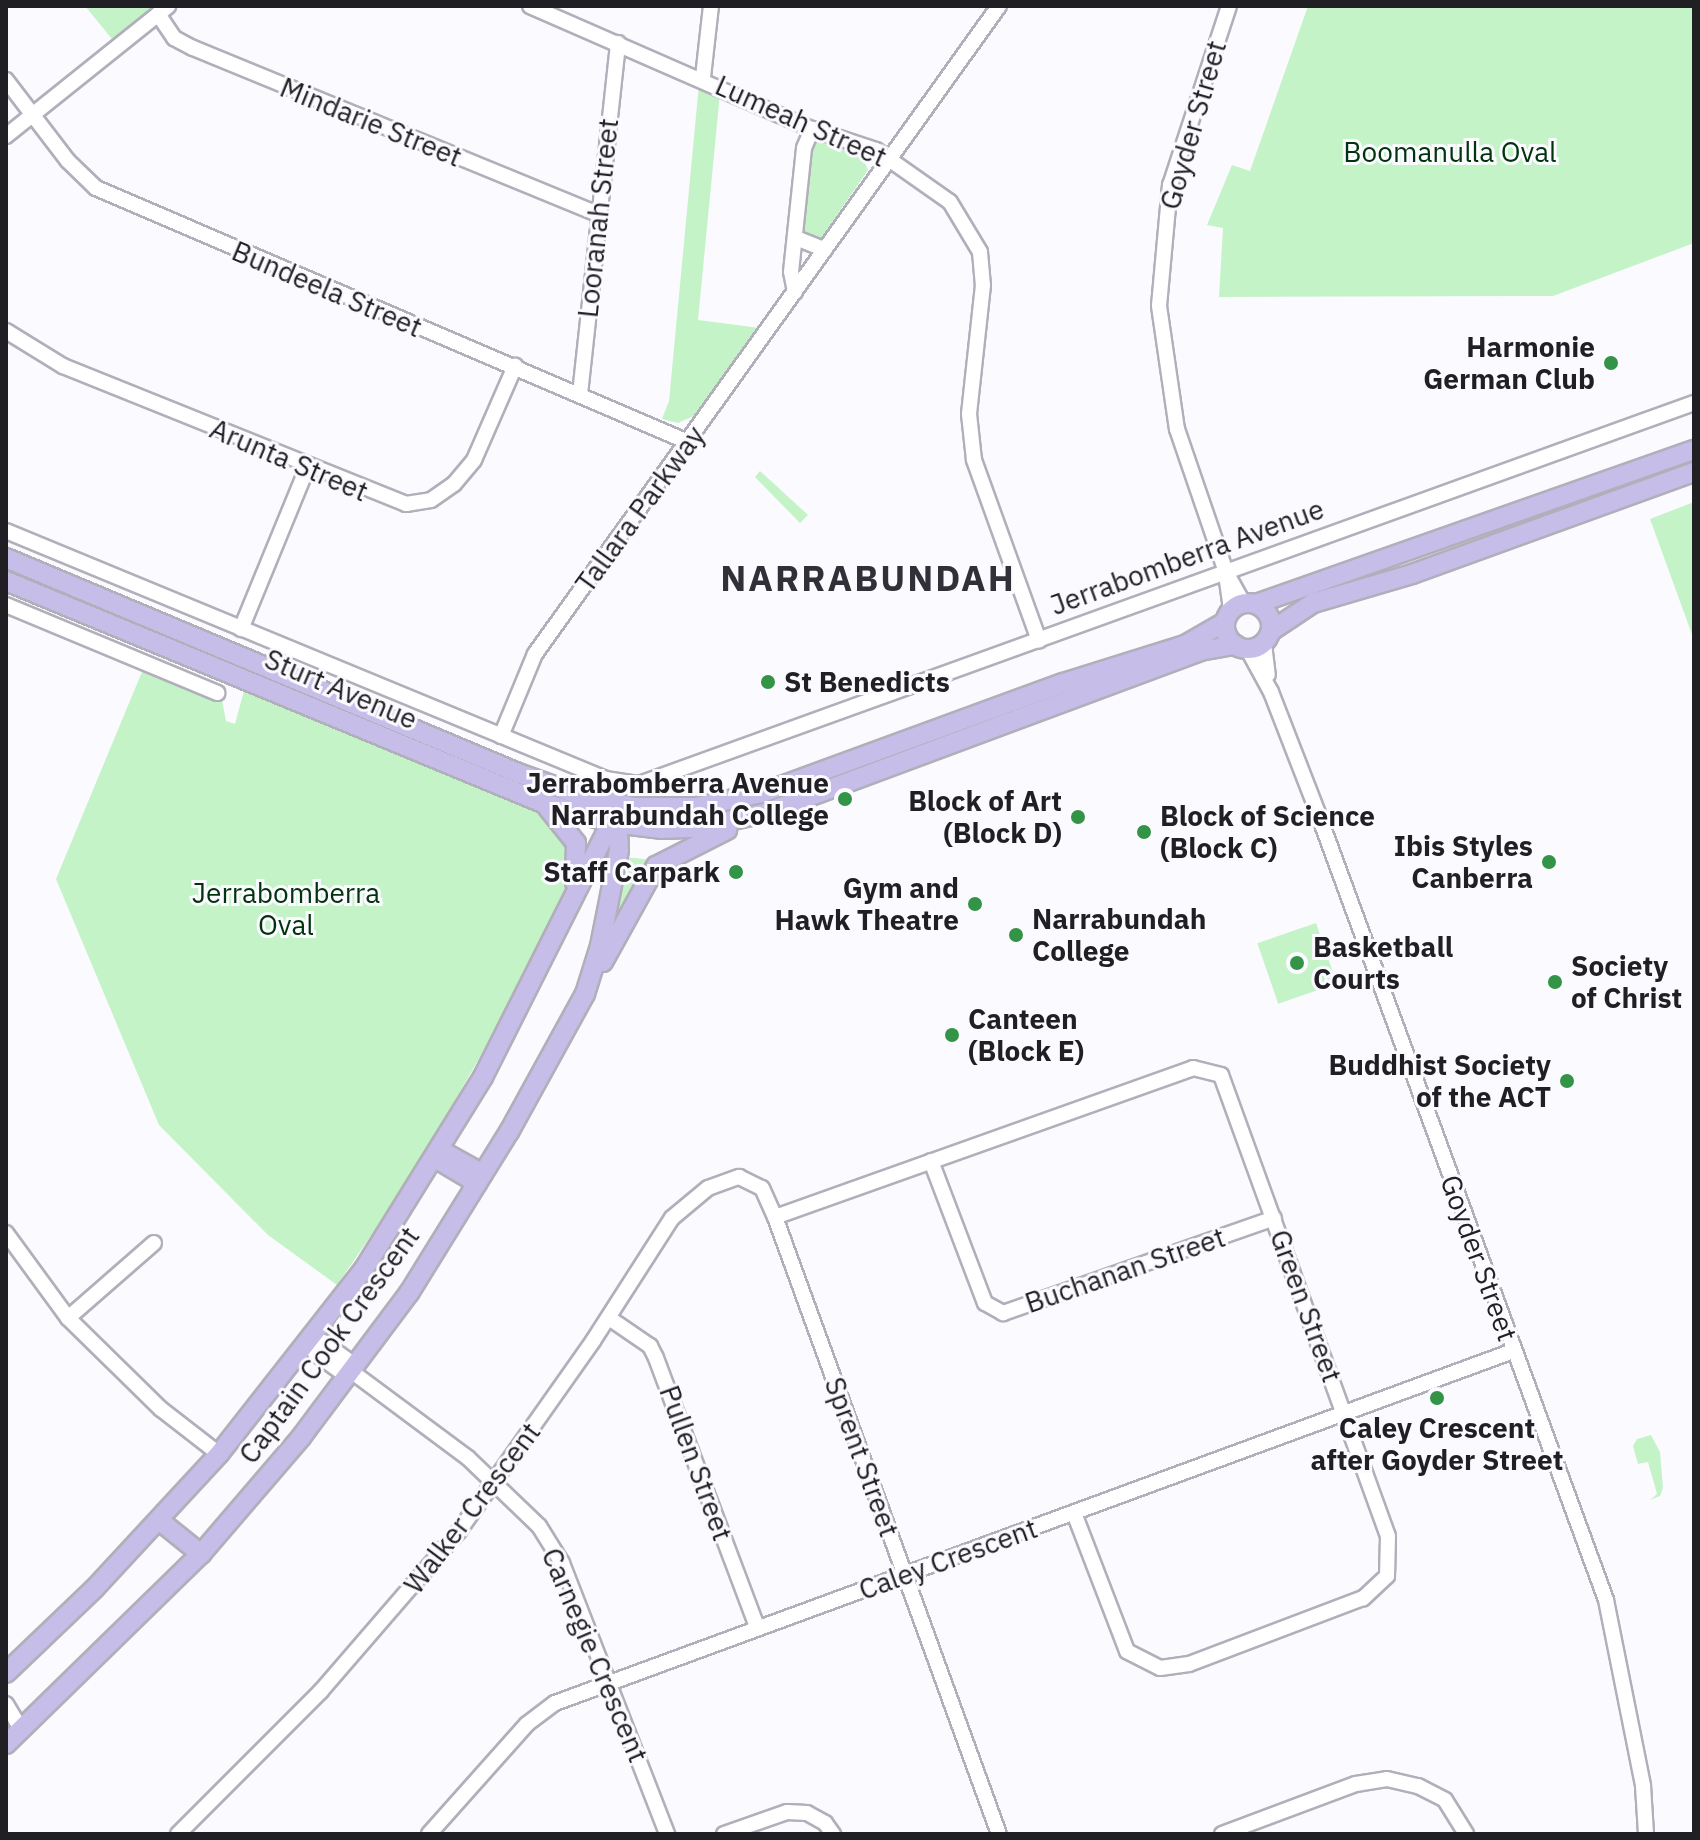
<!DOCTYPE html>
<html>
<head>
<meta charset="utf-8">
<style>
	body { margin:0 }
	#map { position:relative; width:1700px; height:1840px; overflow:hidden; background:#fbfaff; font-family:"IBM Plex Sans",sans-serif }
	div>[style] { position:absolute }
	.green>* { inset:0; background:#c4f3c8; transform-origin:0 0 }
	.roads { filter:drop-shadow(2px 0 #b1afba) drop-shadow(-2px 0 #b1afba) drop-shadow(0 2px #b1afba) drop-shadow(0 -2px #b1afba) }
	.minor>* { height:14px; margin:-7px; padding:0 7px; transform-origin:7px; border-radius:7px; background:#fff }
	.major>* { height:18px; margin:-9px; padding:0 9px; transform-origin:9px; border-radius:9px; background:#c6bde8 }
	.major>.ring { margin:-9px; padding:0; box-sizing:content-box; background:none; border:18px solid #c6bde8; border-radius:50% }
	.dots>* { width:22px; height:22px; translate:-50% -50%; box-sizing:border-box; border:4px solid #fbfaff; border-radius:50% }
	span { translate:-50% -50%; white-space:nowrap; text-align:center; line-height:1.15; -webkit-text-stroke:6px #fbfaff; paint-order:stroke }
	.street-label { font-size:28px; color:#201f23 }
	.park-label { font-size:28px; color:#00340d }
	.poi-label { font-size:28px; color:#201f23; font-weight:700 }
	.right { translate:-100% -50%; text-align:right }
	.left { translate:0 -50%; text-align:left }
	.district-label { font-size:36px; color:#313038; font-weight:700; letter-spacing:2px }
	.frame { position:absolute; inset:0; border:8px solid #201f23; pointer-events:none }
</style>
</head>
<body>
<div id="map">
	<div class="green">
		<div style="clip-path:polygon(85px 6px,153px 6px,112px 39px)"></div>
		<div style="clip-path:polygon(1308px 6px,1694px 6px,1694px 243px,1553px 296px,1219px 297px,1223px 228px,1207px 225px,1232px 165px,1250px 171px)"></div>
		<div style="clip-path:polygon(699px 84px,720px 93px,698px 320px,760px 328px,696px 415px,678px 423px,662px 419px,669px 401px)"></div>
		<div style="clip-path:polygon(825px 139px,861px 152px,868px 170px,819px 241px,800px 235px,806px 158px,814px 143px)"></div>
		<div style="clip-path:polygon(760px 471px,808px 515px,800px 523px,755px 477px)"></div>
		<div style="clip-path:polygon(1694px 502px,1694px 640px,1650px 519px)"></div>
		<div style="clip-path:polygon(54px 586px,510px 778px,51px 591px)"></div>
		<div style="clip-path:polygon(144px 667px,222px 700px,226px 721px,235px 724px,245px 687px,544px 813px,570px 839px,570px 880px,509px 1006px,413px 1174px,337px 1285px,268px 1235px,159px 1125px,56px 879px)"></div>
		<div style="clip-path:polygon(624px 857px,654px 860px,618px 914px,614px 908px)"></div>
		<div style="left:1316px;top:923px;width:64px;height:62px;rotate:71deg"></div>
		<div style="clip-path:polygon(1651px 1435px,1660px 1452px,1663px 1488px,1660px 1496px,1650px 1500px,1657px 1494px,1648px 1462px,1638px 1464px,1633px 1446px,1637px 1439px)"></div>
	</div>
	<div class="roads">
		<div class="minor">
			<div style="left:530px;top:6px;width:308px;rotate:23.6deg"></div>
			<div style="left:812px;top:129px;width:67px;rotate:18.2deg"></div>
			<div style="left:876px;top:150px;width:90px;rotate:35.1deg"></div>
			<div style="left:950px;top:202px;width:58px;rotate:59deg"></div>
			<div style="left:980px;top:252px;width:33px;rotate:85deg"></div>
			<div style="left:983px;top:285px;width:130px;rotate:96.2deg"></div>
			<div style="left:969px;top:414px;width:46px;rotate:83.8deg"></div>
			<div style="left:974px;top:460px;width:192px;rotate:70.2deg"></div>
			<div style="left:1229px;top:6px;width:188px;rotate:108.2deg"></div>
			<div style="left:1170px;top:185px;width:121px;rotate:95.2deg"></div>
			<div style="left:1159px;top:306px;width:124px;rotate:81.7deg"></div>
			<div style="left:1177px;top:429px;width:151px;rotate:71.1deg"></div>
			<div style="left:1226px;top:572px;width:37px;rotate:61deg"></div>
			<div style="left:158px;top:14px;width:29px;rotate:56deg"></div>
			<div style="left:174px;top:38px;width:21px;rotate:28deg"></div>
			<div style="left:193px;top:48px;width:437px;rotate:22.3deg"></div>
			<div style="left:703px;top:77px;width:71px;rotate:-83.6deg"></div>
			<div style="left:6px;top:80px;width:102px;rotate:52.6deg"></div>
			<div style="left:68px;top:161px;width:39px;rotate:44deg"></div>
			<div style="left:96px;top:188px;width:644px;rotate:23.22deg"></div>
			<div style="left:6px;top:136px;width:208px;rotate:-38.7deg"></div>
			<div style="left:796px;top:238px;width:31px;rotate:22deg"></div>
			<div style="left:795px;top:292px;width:20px;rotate:-101deg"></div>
			<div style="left:791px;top:272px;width:125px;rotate:-84deg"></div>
			<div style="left:804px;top:148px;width:21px;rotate:-67deg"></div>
			<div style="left:6px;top:331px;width:67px;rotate:31.6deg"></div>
			<div style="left:63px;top:366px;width:370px;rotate:21.9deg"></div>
			<div style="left:406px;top:504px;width:25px;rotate:-9deg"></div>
			<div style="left:431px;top:500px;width:28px;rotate:-35deg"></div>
			<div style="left:454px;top:484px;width:31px;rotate:-50deg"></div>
			<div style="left:474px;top:460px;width:103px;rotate:-66.4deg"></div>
			<div style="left:580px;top:394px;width:353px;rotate:-83.8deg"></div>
			<div style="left:6px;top:531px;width:649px;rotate:22.46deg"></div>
			<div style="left:606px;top:779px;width:33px;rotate:9deg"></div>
			<div style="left:639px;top:784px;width:1122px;rotate:-19.86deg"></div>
			<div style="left:1227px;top:581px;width:30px;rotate:82deg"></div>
			<div style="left:6px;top:605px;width:229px;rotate:22.6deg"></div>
			<div style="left:241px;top:629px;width:174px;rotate:-67.7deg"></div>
			<div style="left:1264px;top:644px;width:31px;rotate:83deg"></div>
			<div style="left:1248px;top:650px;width:48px;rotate:61.3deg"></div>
			<div style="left:1271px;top:692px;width:133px;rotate:68.8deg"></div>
			<div style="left:1319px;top:816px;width:835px;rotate:69.89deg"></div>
			<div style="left:1606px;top:1600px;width:190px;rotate:78.7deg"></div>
			<div style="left:1643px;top:1786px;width:48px;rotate:86.4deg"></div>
			<div style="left:501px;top:736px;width:89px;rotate:-67.5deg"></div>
			<div style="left:535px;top:654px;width:797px;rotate:-54.4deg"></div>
			<div style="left:931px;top:1161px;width:152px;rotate:69.2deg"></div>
			<div style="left:985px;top:1303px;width:21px;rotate:29deg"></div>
			<div style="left:1003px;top:1313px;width:287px;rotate:-19.3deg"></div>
			<div style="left:775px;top:1217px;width:444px;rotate:-19.6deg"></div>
			<div style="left:1193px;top:1068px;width:29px;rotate:14deg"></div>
			<div style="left:1221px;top:1075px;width:490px;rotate:70.1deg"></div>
			<div style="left:1388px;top:1536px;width:40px;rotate:91.4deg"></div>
			<div style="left:1387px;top:1576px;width:33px;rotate:137deg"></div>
			<div style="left:1363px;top:1598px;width:186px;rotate:159.2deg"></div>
			<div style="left:1189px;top:1664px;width:29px;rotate:172deg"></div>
			<div style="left:1160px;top:1668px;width:37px;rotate:-153deg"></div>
			<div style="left:1127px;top:1651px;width:148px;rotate:-111deg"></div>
			<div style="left:6px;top:1233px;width:105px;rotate:53.9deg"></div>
			<div style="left:68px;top:1318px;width:130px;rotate:44.4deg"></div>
			<div style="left:161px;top:1409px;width:73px;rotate:37.8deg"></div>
			<div style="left:68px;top:1318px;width:114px;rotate:-41.1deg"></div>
			<div style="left:609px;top:1318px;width:50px;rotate:34.3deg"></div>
			<div style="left:650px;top:1346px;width:13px;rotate:63deg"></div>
			<div style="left:656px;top:1358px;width:287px;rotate:69.4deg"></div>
			<div style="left:310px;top:1341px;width:13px;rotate:67deg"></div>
			<div style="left:315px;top:1353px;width:32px;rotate:36deg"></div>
			<div style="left:341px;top:1372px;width:10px;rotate:-6deg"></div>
			<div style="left:351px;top:1371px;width:146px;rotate:36.6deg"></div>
			<div style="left:468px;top:1458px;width:98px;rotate:43.8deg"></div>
			<div style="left:539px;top:1526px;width:44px;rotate:58.1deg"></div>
			<div style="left:562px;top:1563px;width:291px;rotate:68.8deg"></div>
			<div style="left:310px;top:1341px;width:13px;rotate:4deg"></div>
			<div style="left:323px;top:1342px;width:32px;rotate:36deg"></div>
			<div style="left:349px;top:1361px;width:10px;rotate:79deg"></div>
			<div style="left:6px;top:1704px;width:31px;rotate:59deg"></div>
			<div style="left:178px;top:1834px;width:202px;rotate:-45deg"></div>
			<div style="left:321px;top:1691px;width:211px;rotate:-49.2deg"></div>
			<div style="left:459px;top:1531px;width:232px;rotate:-54.8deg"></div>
			<div style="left:593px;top:1341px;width:146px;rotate:-57.3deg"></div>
			<div style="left:672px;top:1218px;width:47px;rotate:-39.8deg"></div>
			<div style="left:708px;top:1188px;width:33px;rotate:-20deg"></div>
			<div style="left:739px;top:1177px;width:25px;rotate:26deg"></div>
			<div style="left:762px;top:1188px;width:32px;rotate:66deg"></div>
			<div style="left:775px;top:1217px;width:656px;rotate:70.05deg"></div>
			<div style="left:429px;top:1834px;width:147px;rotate:-48.3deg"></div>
			<div style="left:527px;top:1724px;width:35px;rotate:-37deg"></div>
			<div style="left:555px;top:1703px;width:1021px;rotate:-20.17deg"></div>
			<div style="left:724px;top:1834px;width:67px;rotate:-19.2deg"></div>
			<div style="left:787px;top:1812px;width:20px;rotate:3deg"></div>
			<div style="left:807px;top:1813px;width:21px;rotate:29deg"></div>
			<div style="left:825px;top:1823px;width:14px;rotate:54deg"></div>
			<div style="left:1222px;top:1834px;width:143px;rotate:-20.5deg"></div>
			<div style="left:1356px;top:1784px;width:31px;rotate:-9deg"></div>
			<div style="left:1387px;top:1779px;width:32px;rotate:13deg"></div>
			<div style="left:1418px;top:1786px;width:30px;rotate:27deg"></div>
			<div style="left:1445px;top:1800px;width:40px;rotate:58deg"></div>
		</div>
		<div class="major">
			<div style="left:6px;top:558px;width:555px;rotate:22.78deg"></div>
			<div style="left:518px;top:773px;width:74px;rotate:19.7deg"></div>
			<div style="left:588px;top:798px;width:48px;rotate:10.8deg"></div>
			<div style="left:635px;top:807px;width:61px"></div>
			<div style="left:696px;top:807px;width:67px;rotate:-12deg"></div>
			<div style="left:762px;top:793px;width:320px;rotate:-20.1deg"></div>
			<div style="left:1063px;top:683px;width:128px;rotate:-17.3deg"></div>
			<div style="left:1185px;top:645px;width:46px;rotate:-29.9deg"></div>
			<div style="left:6px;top:581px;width:581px;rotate:22.46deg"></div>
			<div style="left:543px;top:803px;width:73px;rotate:15.9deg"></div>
			<div style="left:613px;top:823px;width:48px;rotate:7.1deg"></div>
			<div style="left:661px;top:829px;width:35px;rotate:-2deg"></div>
			<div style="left:696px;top:828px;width:71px;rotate:-12.3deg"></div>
			<div style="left:765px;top:813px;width:464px;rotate:-20.4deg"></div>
			<div style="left:1200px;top:651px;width:36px;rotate:-10deg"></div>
			<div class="ring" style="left:1225px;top:603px;width:28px;height:28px"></div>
			<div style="left:1256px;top:604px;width:464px;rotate:-19.4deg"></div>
			<div style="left:1271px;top:631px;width:50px;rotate:-33.7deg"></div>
			<div style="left:1313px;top:603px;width:103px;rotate:-16.3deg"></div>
			<div style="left:1412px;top:574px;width:300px;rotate:-19.9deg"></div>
			<div style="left:548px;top:808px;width:45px;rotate:51.3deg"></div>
			<div style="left:576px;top:843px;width:40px;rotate:91.4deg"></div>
			<div style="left:603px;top:962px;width:110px;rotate:-61.1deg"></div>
			<div style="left:656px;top:866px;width:80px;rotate:-26.9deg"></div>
			<div style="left:440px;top:1150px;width:49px;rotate:29.2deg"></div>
			<div style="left:435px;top:1158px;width:49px;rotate:30.8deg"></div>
			<div style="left:160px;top:1521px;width:53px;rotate:38.8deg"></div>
			<div style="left:6px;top:1673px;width:122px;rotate:-43.7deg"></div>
			<div style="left:94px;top:1589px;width:184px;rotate:-47.2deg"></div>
			<div style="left:219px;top:1454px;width:235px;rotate:-51.9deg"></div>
			<div style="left:364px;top:1269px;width:226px;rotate:-58.2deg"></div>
			<div style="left:483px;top:1077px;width:272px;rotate:-63.3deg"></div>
			<div style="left:605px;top:834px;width:23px;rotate:-49deg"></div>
			<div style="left:6px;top:1744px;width:272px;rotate:-44.3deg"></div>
			<div style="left:201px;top:1554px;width:155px;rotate:-49.4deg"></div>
			<div style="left:302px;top:1436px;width:179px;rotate:-53.2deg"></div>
			<div style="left:409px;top:1293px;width:190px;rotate:-58.2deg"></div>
			<div style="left:509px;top:1132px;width:158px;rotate:-61.2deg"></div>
			<div style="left:585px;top:994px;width:50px;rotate:-72.6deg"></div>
			<div style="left:600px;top:946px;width:98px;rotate:-78.8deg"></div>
			<div style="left:619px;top:850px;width:17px;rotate:-93deg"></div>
			<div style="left:618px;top:833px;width:18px;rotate:-124deg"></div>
		</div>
	</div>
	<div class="dots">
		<div style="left:1611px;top:363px;background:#339347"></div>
		<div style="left:768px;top:682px;background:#339347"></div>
		<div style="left:845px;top:799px;background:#339347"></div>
		<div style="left:1078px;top:817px;background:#339347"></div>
		<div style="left:1144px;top:832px;background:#339347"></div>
		<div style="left:1549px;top:862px;background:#339347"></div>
		<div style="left:736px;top:872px;background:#339347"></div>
		<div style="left:975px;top:904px;background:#339347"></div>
		<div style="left:1016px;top:935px;background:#339347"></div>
		<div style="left:1297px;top:963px;background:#339347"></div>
		<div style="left:1555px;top:982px;background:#339347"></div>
		<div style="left:952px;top:1035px;background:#339347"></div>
		<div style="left:1567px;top:1081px;background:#339347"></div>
		<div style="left:1437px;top:1398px;background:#339347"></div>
	</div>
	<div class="street-label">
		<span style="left:801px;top:121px;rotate:24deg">Lumeah Street</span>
		<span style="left:371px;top:122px;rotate:22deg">Mindarie Street</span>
		<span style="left:1193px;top:125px;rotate:-74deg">Goyder Street</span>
		<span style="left:598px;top:218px;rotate:-84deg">Looranah Street</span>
		<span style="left:327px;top:289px;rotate:23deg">Bundeela Street</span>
		<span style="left:289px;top:460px;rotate:23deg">Arunta Street</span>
		<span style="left:640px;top:509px;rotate:-54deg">Tallara Parkway</span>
		<span style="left:1187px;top:557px;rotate:-20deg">Jerrabomberra Avenue</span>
		<span style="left:341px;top:689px;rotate:23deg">Sturt Avenue</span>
		<span style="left:1479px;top:1258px;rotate:70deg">Goyder Street</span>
		<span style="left:1125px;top:1270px;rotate:-19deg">Buchanan Street</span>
		<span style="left:1306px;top:1306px;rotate:70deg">Green Street</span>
		<span style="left:329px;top:1345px;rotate:-54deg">Captain Cook Crescent</span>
		<span style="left:862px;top:1457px;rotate:70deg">Sprent Street</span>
		<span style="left:696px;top:1463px;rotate:70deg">Pullen Street</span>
		<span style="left:472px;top:1508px;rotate:-53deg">Walker Crescent</span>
		<span style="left:948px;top:1559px;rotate:-20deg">Caley Crescent</span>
		<span style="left:595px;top:1655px;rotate:67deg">Carnegie Crescent</span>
	</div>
	<div class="park-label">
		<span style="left:1450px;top:152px">Boomanulla Oval</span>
		<span style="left:286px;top:909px">Jerrabomberra<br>Oval</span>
	</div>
	<div class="poi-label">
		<span class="right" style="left:1595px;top:363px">Harmonie<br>German Club</span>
		<span class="left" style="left:784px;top:682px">St Benedicts</span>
		<span class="right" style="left:829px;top:799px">Jerrabomberra Avenue<br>Narrabundah College</span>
		<span class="right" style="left:1062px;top:817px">Block of Art<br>(Block D)</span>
		<span class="left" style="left:1160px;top:832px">Block of Science<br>(Block C)</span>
		<span class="right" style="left:1533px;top:862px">Ibis Styles<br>Canberra</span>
		<span class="right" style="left:720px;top:872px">Staff Carpark</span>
		<span class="right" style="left:959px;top:904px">Gym and<br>Hawk Theatre</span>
		<span class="left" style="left:1032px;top:935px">Narrabundah<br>College</span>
		<span class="left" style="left:1313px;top:963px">Basketball<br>Courts</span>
		<span class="left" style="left:1571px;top:982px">Society<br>of Christ</span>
		<span class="left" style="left:968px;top:1035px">Canteen<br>(Block E)</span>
		<span class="right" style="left:1551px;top:1081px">Buddhist Society<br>of the ACT</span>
		<span style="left:1437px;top:1444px">Caley Crescent<br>after Goyder Street</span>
	</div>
	<div class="district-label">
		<span style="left:868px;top:578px">NARRABUNDAH</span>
	</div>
	<div class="frame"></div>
</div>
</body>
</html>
